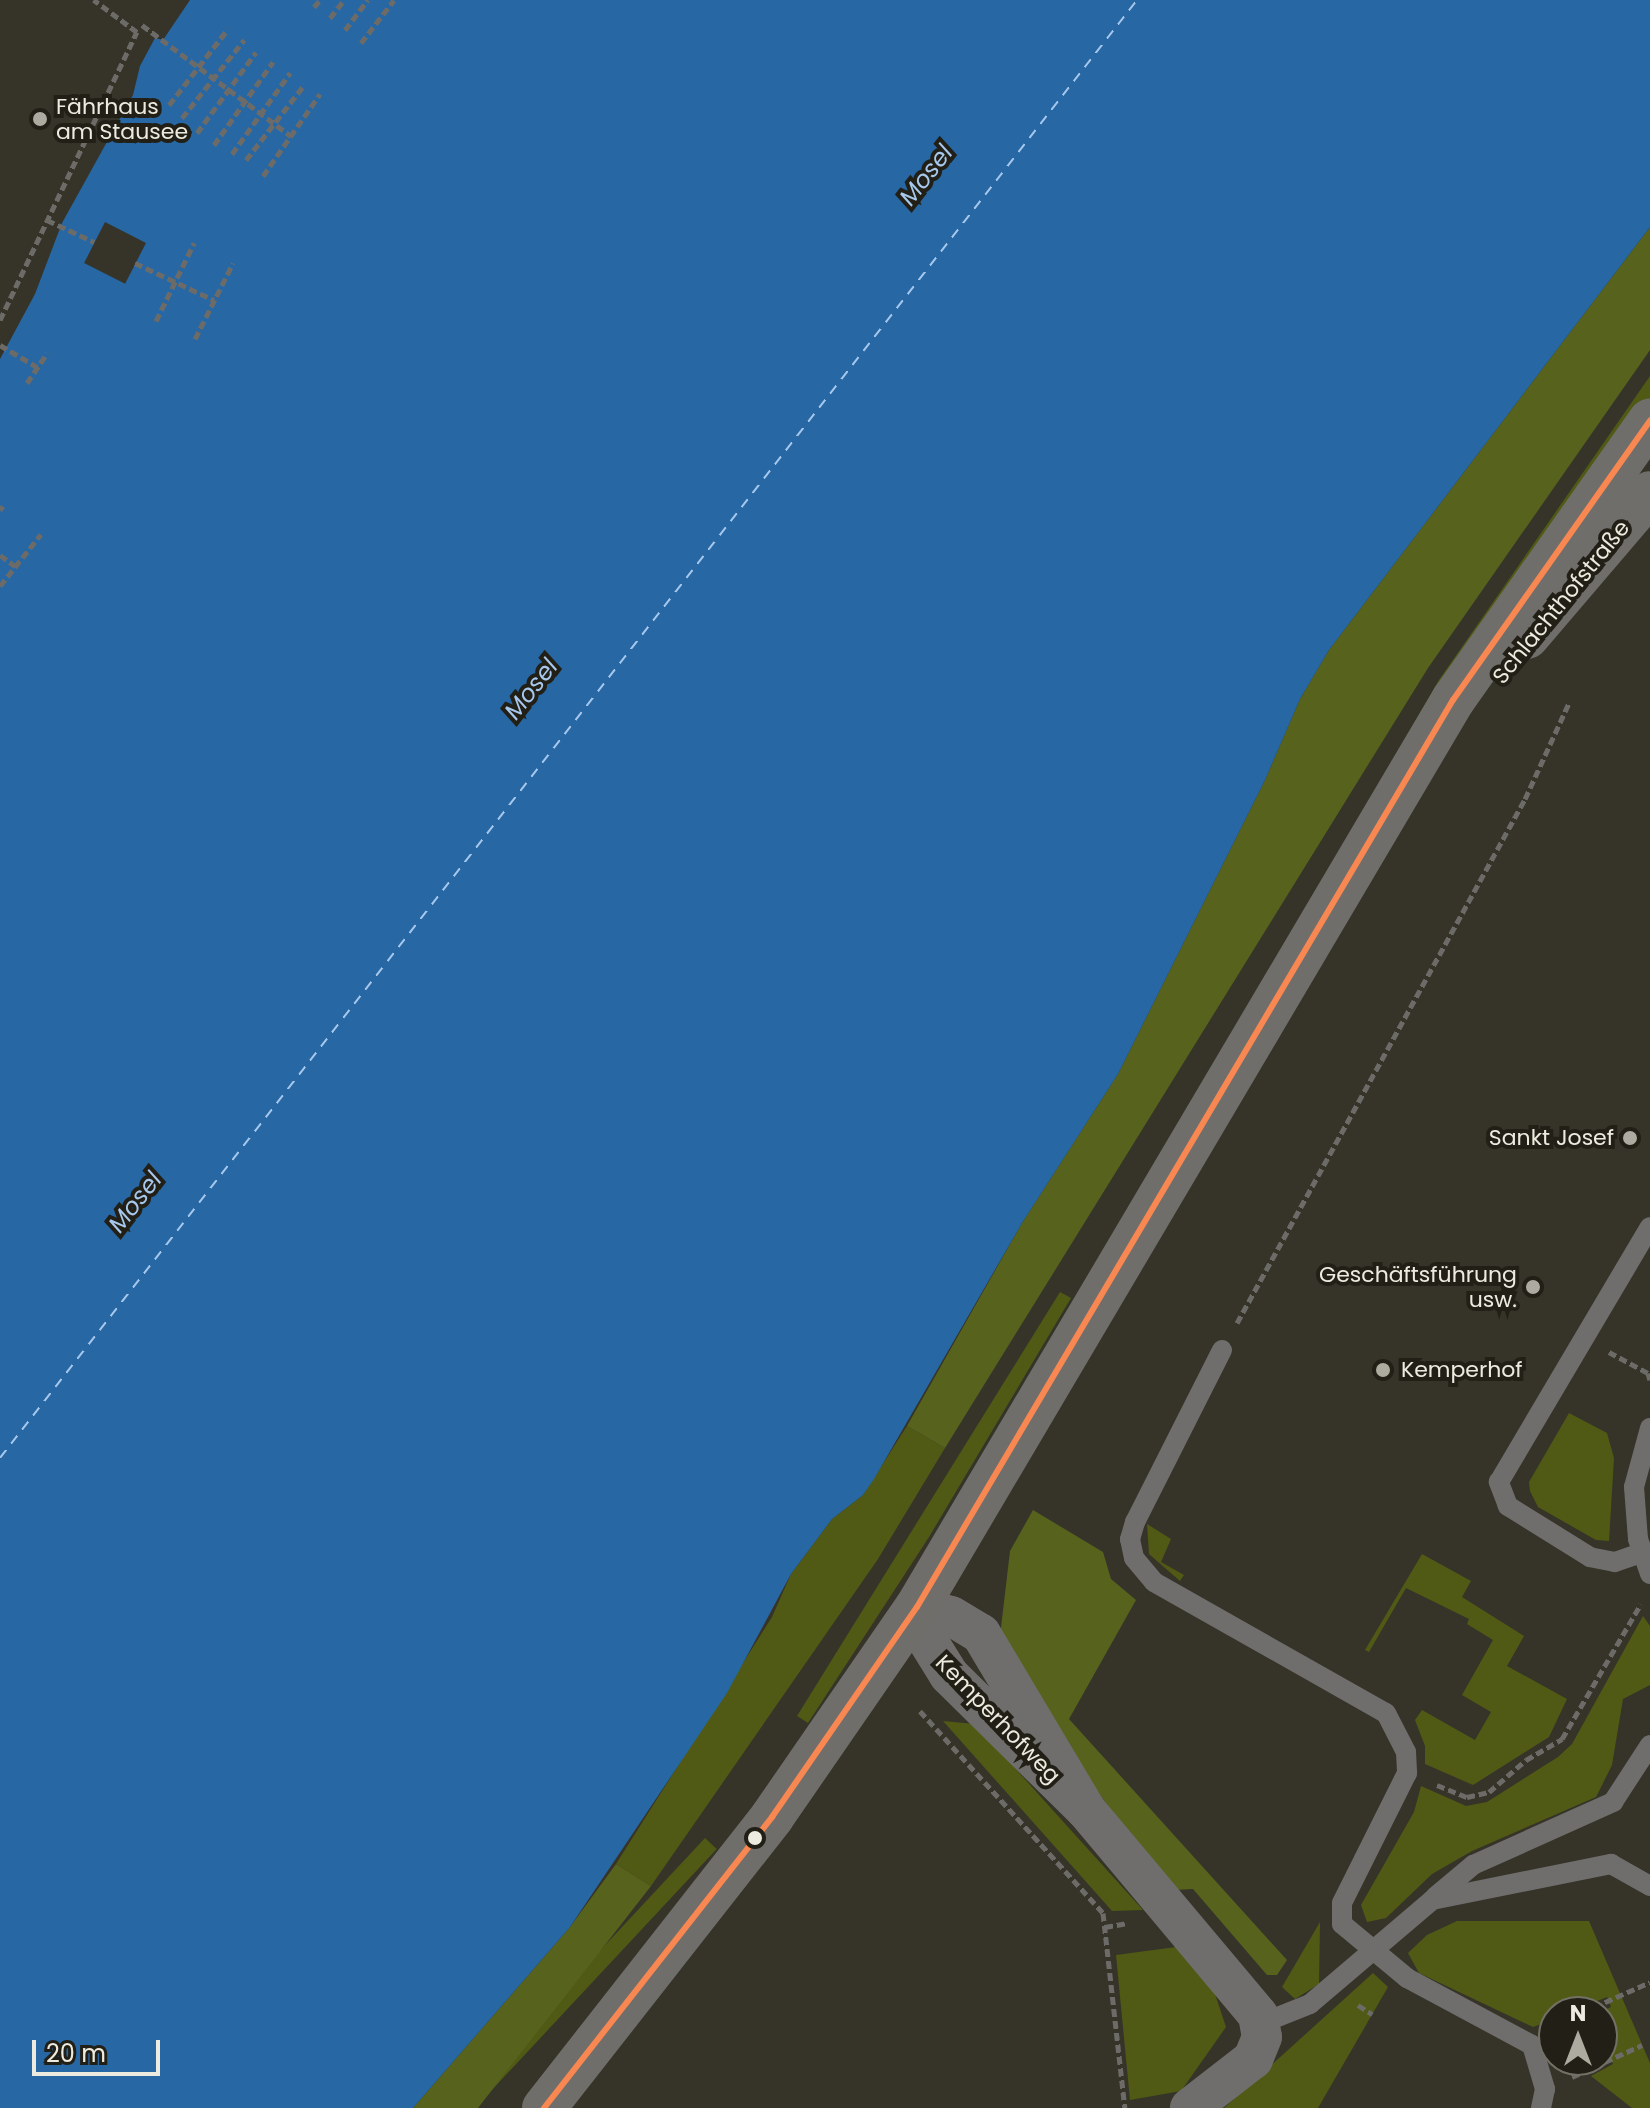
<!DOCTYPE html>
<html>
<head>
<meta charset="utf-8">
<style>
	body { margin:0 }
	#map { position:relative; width:1650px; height:2108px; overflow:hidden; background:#363429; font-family:Poppins,sans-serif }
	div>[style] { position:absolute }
	.green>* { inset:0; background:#505a14; transform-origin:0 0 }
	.forest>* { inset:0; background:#57621d; transform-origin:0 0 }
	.water>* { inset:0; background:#2767a4 }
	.pier>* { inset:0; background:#363429; transform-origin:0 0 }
	.ferry>* { height:2px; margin-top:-1px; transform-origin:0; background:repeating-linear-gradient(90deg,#a7c8ed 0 10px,transparent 0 18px) }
	.path>* { height:5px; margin-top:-2.5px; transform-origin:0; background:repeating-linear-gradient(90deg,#6d6b67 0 8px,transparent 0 12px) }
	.service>* { height:20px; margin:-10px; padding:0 10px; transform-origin:10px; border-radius:10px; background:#706e6d }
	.minor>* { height:40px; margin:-20px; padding:0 20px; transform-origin:20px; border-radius:20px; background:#706e6d }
	.primary>* { height:44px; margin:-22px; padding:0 22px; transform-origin:22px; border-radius:22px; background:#706e6a }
	.bus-1>* { height:6px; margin:-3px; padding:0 3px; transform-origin:3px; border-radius:3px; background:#f88751 }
	.dots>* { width:22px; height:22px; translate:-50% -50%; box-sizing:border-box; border:4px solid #211f16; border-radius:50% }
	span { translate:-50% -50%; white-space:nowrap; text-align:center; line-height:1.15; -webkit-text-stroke:8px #211f16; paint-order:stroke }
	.poi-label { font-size:22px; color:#edebdf }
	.left { translate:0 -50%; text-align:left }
	.right { translate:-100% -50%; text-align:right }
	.street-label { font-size:22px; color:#edebdf }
	.water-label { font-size:24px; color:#a7c8ed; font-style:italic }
	.north { position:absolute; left:1538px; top:1996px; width:80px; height:80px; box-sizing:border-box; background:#211f16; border:2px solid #737166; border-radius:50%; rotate:0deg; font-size:22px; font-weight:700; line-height:32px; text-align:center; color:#edebdf }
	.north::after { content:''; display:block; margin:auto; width:28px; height:36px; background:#adab9f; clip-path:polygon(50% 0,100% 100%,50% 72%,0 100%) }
	.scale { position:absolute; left:32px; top:2040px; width:128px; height:36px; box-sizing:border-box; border:4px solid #edebdf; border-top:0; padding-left:10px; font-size:24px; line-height:28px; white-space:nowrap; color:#edebdf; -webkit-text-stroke:6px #211f16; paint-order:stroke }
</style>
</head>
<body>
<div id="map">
	<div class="green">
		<div style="clip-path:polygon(1650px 376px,1650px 404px,1451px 687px,1439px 680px)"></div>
		<div style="clip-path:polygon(1060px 1292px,1071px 1298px,929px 1537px,808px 1723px,797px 1716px)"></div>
		<div style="clip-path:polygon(1569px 1413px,1607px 1433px,1614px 1458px,1609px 1541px,1596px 1540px,1538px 1507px,1530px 1491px,1529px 1482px)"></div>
		<div style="clip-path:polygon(907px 1426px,945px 1448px,878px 1559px,651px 1886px,616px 1864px,772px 1617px,791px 1574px,832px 1519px,863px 1495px)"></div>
		<div style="clip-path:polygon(1147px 1524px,1171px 1539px,1161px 1562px,1184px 1575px,1180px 1581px,1149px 1554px)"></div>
		<div style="clip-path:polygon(1422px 1554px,1471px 1581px,1462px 1597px,1524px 1636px,1507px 1666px,1567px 1699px,1549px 1737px,1473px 1785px,1425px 1764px,1425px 1746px,1415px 1720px,1422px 1710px,1475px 1740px,1491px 1712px,1462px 1695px,1493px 1640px,1467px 1624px,1469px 1619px,1406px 1588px,1369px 1652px,1365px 1650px)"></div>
		<div style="clip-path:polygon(1643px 1616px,1650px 1626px,1650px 1685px,1623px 1699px,1612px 1765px,1596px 1797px,1472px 1851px,1432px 1874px,1386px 1918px,1367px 1922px,1361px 1905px,1414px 1812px,1421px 1786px,1466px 1806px,1487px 1802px,1558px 1757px,1572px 1744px)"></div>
		<div style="clip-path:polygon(943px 1721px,975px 1724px,1143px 1910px,1112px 1911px)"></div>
		<div style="left:705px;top:1838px;width:16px;height:340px;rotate:43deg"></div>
		<div style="clip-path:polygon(1457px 1921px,1589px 1921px,1650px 2063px,1650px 2108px,1632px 2108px,1591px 2076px,1613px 2064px,1608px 2053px,1602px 2055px,1601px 2012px,1611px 2007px,1607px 1997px,1571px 2012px,1554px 2012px,1554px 2019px,1533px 2027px,1419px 1973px,1408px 1953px,1427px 1935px)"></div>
		<div style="clip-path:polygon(1320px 1922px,1319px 1984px,1295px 1999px,1282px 1987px)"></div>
		<div style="clip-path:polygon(1176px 1947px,1212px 1985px,1226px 2027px,1181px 2091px,1130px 2100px,1116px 1955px)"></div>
		<div style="clip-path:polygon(1373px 1973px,1388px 1987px,1318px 2108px,1224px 2108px)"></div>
	</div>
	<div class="forest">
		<div style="clip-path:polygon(1650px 227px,1650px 350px,1428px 668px,945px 1448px,907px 1426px,1022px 1223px,1118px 1074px,1265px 780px,1300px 699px,1329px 650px)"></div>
		<div style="left:1439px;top:680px;width:14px;height:720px;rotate:30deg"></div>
		<div style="clip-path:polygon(1033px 1510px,1103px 1552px,1111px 1579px,1136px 1600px,1069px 1719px,1287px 1960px,1277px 1975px,1267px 1975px,1193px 1889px,1175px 1890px,1154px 1867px,1067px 1751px,1000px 1636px,1010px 1551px)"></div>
		<div style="clip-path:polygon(616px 1864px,651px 1886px,478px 2108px,413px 2108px,570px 1927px)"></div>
	</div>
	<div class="water">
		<div style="clip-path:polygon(190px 0,1650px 0,1650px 227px,1329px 650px,1300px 699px,1265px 780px,1118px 1074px,1022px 1223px,874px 1479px,863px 1495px,832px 1519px,791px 1574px,727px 1693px,570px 1927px,413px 2108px,0 2108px,0 359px,35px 294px,62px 223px,133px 95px,140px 66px,155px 38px,163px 40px)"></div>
	</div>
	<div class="pier">
		<div style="left:105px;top:222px;width:46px;height:46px;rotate:27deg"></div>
	</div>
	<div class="ferry">
		<div style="left:0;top:1458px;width:1849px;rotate:-52.05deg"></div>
	</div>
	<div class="path">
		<div style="left:314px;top:7px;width:9px;rotate:-49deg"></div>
		<div style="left:330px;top:18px;width:23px;rotate:-52deg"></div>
		<div style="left:142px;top:25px;width:186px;rotate:36.7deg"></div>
		<div style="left:345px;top:30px;width:38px;rotate:-53deg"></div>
		<div style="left:361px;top:43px;width:54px;rotate:-52.5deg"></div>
		<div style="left:169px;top:105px;width:96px;rotate:-52.2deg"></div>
		<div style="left:182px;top:118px;width:100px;rotate:-51.5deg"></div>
		<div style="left:197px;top:133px;width:100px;rotate:-53.9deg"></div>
		<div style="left:214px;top:145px;width:102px;rotate:-54.6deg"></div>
		<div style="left:232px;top:154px;width:100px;rotate:-54.4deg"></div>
		<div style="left:246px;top:160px;width:96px;rotate:-52.2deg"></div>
		<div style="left:263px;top:176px;width:100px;rotate:-55.2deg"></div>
		<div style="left:47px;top:220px;width:52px;rotate:25.1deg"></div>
		<div style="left:135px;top:263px;width:87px;rotate:25.1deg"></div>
		<div style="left:0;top:320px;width:319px;rotate:-64.6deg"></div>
		<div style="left:137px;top:32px;width:54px;rotate:-143.3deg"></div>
		<div style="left:156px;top:321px;width:87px;rotate:-64deg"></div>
		<div style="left:195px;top:339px;width:85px;rotate:-63.4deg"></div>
		<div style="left:0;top:345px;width:43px;rotate:30.7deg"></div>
		<div style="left:27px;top:383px;width:36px;rotate:-56deg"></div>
		<div style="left:0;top:510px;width:5px;rotate:-53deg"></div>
		<div style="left:0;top:555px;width:19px;rotate:36deg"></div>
		<div style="left:0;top:586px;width:66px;rotate:-51.7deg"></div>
		<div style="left:1237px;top:1323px;width:598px;rotate:-61.21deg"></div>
		<div style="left:1525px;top:799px;width:106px;rotate:-65.4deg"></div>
		<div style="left:1609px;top:1352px;width:44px;rotate:28.3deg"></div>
		<div style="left:1648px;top:1373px;width:7px;rotate:74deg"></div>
		<div style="left:920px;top:1711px;width:273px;rotate:47.8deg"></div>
		<div style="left:1103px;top:1913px;width:196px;rotate:83.6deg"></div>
		<div style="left:1437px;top:1785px;width:32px;rotate:22deg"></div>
		<div style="left:1467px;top:1797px;width:23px;rotate:-13deg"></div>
		<div style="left:1489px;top:1792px;width:49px;rotate:-40.9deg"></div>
		<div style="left:1526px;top:1760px;width:42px;rotate:-30.3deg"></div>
		<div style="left:1562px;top:1739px;width:156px;rotate:-59.7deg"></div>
		<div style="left:1105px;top:1927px;width:23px;rotate:-10deg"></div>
		<div style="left:1358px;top:2005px;width:17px;rotate:33deg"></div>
		<div style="left:1583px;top:2012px;width:73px;rotate:-24.1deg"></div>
		<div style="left:1572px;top:2077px;width:77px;rotate:-24.6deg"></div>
	</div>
	<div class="service">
		<div style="left:1222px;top:1350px;width:193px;rotate:116.8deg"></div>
		<div style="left:1135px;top:1522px;width:18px;rotate:106deg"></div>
		<div style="left:1130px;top:1539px;width:19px;rotate:78deg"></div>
		<div style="left:1134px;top:1558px;width:31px;rotate:50deg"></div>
		<div style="left:1154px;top:1582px;width:266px;rotate:29.5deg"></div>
		<div style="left:1386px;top:1713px;width:44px;rotate:62.9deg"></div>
		<div style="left:1406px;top:1752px;width:21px;rotate:87deg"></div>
		<div style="left:1407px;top:1773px;width:145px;rotate:116.6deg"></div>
		<div style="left:1342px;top:1903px;width:21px;rotate:90deg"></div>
		<div style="left:1342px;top:1924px;width:85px;rotate:39.7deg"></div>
		<div style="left:1407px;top:1978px;width:142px;rotate:28.2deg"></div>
		<div style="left:1532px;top:2045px;width:46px;rotate:73.5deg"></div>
		<div style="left:1545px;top:2089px;width:19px;rotate:102deg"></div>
		<div style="left:1650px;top:1428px;width:61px;rotate:105.2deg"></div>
		<div style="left:1634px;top:1487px;width:52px;rotate:85.6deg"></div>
		<div style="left:1638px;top:1539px;width:37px;rotate:71deg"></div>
		<div style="left:1641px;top:1553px;width:28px;rotate:161deg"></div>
		<div style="left:1615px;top:1562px;width:25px;rotate:-169deg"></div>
		<div style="left:1590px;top:1557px;width:97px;rotate:-148.1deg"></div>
		<div style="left:1508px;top:1506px;width:26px;rotate:-111deg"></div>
		<div style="left:1499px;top:1482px;width:296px;rotate:-59.4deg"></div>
		<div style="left:1435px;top:1897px;width:50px;rotate:-40.1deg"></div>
		<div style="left:1473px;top:1865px;width:154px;rotate:-24.2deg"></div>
		<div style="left:1613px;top:1802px;width:68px;rotate:-57deg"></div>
		<div style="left:1260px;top:2024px;width:54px;rotate:-21.8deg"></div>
		<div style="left:1310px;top:2004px;width:160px;rotate:-40.4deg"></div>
		<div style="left:1432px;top:1900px;width:183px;rotate:-11.4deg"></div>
		<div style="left:1611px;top:1864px;width:45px;rotate:29.4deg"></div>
	</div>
	<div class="minor">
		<div style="left:1086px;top:1810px;width:205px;rotate:-120.8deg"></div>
		<div style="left:981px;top:1634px;width:35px;rotate:-149deg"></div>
		<div style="left:951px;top:1616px;width:35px;rotate:-165deg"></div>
		<div style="left:917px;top:1607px;width:27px;rotate:77deg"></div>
		<div style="left:923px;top:1633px;width:49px;rotate:58.2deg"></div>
		<div style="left:949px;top:1675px;width:192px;rotate:44.6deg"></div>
		<div style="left:1086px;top:1810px;width:268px;rotate:50deg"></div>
		<div style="left:1258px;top:2015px;width:22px;rotate:80deg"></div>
		<div style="left:1262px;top:2037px;width:24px;rotate:112deg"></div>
		<div style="left:1253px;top:2059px;width:80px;rotate:142.1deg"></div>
	</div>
	<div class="primary">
		<div style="left:1527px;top:637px;width:189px;rotate:-49.5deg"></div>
		<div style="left:544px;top:2108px;width:370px;rotate:-51.9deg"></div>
		<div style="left:772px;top:1817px;width:255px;rotate:-55.4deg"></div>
		<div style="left:917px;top:1607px;width:1054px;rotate:-59.42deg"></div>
		<div style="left:1453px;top:700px;width:342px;rotate:-54.8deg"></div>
	</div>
	<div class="bus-1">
		<div style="left:544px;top:2108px;width:370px;rotate:-51.9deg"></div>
		<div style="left:772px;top:1817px;width:255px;rotate:-55.4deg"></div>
		<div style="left:917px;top:1607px;width:1054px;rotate:-59.42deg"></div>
		<div style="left:1453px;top:700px;width:342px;rotate:-54.8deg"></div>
	</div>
	<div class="dots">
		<div style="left:40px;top:119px;background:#adab9f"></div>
		<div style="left:1630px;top:1138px;background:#adab9f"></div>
		<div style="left:1533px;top:1287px;background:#adab9f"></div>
		<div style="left:1383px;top:1370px;background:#adab9f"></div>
		<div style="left:755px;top:1838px;background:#edebdf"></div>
	</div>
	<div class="poi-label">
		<span class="left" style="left:56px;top:119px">Fährhaus<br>am Stausee</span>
		<span class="right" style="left:1614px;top:1138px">Sankt Josef</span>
		<span class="right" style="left:1517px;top:1287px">Geschäftsführung<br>usw.</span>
		<span class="left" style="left:1401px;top:1370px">Kemperhof</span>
	</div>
	<div class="street-label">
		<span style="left:1561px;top:602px;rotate:-51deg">Schlachthofstraße</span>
		<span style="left:998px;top:1719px;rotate:46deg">Kemperhofweg</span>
	</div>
	<div class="water-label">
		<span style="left:926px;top:175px;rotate:-52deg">Mosel</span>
		<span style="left:531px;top:689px;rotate:-52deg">Mosel</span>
		<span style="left:135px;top:1202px;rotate:-52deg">Mosel</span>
	</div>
	<div class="north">N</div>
	<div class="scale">20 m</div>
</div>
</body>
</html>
